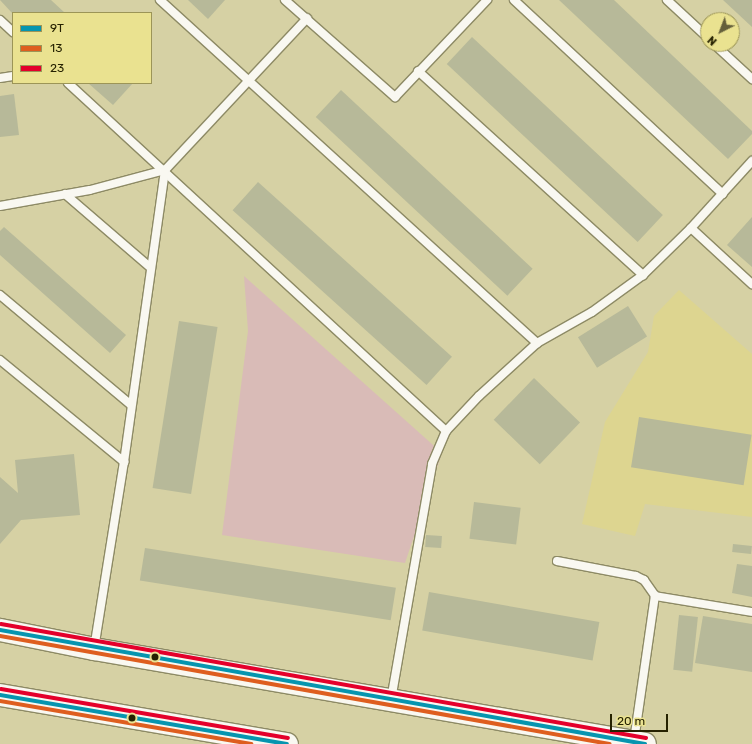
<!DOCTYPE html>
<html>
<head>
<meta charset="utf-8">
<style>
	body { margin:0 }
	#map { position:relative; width:752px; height:744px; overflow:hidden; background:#d6d1a4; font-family:Rubik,sans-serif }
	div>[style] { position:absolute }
	.built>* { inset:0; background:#ddd590 }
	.green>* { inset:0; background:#d9bbb7 }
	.building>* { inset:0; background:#b7b999; transform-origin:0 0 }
	.roads { filter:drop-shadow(1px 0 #8d8a65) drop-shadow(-1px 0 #8d8a65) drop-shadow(0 1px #8d8a65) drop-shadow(0 -1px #8d8a65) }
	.service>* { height:8px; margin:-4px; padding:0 4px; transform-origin:4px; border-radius:4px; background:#f9f8f1 }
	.primary>* { height:22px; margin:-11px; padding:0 11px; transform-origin:11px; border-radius:11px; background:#f9f8f1 }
	.bus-1>* { height:4px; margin:-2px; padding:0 2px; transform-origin:2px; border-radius:2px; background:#0695af }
	.bus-2>* { height:4px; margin:-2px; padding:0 2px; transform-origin:2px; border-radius:2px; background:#de5e1f }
	.bus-3>* { height:4px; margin:-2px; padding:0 2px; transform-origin:2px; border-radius:2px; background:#e4002b }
	.dots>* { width:11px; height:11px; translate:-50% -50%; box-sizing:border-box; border:2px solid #eae290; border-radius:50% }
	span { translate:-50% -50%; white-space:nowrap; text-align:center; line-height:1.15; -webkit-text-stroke:3px #eae290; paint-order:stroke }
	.legend { position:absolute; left:12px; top:12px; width:140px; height:72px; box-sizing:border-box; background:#eae290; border:1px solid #9c9557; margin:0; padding:5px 7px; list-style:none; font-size:12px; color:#262201 }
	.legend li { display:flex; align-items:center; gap:8px; height:20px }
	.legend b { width:20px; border:1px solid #9c9557 }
	.north { position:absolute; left:700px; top:12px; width:40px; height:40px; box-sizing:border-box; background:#eae290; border:1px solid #9c9557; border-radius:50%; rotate:222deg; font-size:11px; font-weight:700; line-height:16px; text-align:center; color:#262201 }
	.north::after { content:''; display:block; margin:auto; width:14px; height:18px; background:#645f3a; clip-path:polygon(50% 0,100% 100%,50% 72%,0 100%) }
	.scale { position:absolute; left:610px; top:714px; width:58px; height:18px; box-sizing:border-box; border:2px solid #262201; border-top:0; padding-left:5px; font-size:12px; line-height:14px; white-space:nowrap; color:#262201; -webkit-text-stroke:3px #eae290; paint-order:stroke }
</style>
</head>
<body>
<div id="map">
	<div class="built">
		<div style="clip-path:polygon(679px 290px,752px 354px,752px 517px,645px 504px,635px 536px,582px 524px,605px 422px,648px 352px,654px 316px)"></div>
	</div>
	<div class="green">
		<div style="clip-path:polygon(244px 276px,442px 453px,405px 563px,222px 535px,248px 331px)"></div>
	</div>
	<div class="building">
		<div style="clip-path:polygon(0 0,51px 0,65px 13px,12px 13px)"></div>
		<div style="clip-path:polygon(188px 0,225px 0,208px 19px)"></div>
		<div style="clip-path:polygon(559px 0,614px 0,752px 131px,752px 134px,728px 159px)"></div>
		<div style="clip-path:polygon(723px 0,752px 0,752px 27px)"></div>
		<div style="left:472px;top:37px;width:261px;height:37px;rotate:43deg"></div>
		<div style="clip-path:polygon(88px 83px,133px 83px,113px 105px)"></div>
		<div style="left:341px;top:90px;width:262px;height:37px;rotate:43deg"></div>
		<div style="clip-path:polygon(14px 94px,19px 135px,0 137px,0 96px)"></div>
		<div style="left:258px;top:182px;width:261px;height:38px;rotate:42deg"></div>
		<div style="clip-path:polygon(752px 217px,752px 267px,727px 245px)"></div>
		<div style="clip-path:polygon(4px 227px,126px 335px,110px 353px,0 255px,0 231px)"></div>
		<div style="left:628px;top:306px;width:36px;height:59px;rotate:58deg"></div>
		<div style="left:179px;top:321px;width:39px;height:169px;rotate:9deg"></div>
		<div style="left:534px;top:378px;width:64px;height:58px;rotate:44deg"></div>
		<div style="left:639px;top:417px;width:114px;height:51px;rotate:9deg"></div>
		<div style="clip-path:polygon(74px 454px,80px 515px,21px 520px,0 544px,0 477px,18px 493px,15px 460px)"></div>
		<div style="left:474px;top:502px;width:47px;height:37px;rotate:7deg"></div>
		<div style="left:426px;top:535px;width:16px;height:12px;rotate:4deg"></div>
		<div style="left:733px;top:544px;width:19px;height:8px;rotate:6deg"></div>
		<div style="left:145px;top:548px;width:254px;height:33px;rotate:9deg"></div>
		<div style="clip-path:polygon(737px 564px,752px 566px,752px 597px,732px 593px)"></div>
		<div style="left:429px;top:592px;width:173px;height:39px;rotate:10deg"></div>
		<div style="left:679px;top:615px;width:19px;height:55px;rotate:6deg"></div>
		<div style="clip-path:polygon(703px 616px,752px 624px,752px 672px,695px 663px)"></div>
	</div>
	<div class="roads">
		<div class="service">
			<div style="left:160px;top:0;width:510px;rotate:42.3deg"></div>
			<div style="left:285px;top:0;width:147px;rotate:41.4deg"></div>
			<div style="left:395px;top:97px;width:134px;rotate:-46.5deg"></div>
			<div style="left:514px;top:0;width:285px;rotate:42.9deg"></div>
			<div style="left:667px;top:0;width:56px;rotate:42.8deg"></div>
			<div style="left:0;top:20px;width:18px;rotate:43deg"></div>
			<div style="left:714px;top:44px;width:52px;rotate:42.6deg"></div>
			<div style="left:418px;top:71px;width:304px;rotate:42.2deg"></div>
			<div style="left:0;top:78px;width:13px;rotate:-9deg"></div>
			<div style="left:68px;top:83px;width:514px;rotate:42.63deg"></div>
			<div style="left:65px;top:194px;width:113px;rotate:40.7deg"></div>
			<div style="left:0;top:206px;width:91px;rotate:-10.1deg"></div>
			<div style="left:90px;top:190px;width:78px;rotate:-14.9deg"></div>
			<div style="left:165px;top:170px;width:208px;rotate:-46.9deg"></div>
			<div style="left:691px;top:228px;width:83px;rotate:42.6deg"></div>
			<div style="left:0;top:295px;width:171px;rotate:40deg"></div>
			<div style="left:0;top:360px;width:161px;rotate:39.4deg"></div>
			<div style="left:557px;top:561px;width:80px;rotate:10.8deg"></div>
			<div style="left:636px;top:576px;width:9px;rotate:27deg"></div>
			<div style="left:644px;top:580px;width:19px;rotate:55deg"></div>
			<div style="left:94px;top:649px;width:189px;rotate:-80.9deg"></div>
			<div style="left:124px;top:462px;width:295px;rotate:-82deg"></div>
			<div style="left:391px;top:700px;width:240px;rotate:-80.1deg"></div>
			<div style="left:432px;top:464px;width:36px;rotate:-67deg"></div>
			<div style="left:446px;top:431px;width:48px;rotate:-46.7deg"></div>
			<div style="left:479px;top:396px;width:79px;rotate:-42.4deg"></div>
			<div style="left:537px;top:343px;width:63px;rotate:-29.4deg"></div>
			<div style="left:592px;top:312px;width:63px;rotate:-36deg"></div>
			<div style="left:643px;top:275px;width:67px;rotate:-44.4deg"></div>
			<div style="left:691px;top:228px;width:91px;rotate:-47.7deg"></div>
			<div style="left:634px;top:741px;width:147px;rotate:-81.8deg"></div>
			<div style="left:655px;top:596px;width:98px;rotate:9.4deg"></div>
		</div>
		<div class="primary">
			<div style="left:0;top:630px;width:96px;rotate:11.4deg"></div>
			<div style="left:94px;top:649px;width:559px;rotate:9.78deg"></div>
			<div style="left:0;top:695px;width:291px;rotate:9.7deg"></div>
		</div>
	</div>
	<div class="bus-1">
		<div style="left:0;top:630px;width:655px;rotate:10.02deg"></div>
		<div style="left:0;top:695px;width:291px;rotate:9.7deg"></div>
	</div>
	<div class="bus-2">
		<div style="left:0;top:636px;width:619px;rotate:10.04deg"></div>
		<div style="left:0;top:701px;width:255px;rotate:9.7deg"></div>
	</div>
	<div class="bus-3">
		<div style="left:1px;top:624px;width:655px;rotate:10.02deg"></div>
		<div style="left:1px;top:689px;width:291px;rotate:9.7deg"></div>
	</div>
	<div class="dots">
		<div style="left:155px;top:657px;background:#262201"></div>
		<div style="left:132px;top:718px;background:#262201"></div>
	</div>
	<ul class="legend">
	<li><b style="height:5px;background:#0695af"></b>9Т</li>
	<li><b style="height:5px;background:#de5e1f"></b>13</li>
	<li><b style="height:5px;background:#e4002b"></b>23</li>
	</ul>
	<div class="north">N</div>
	<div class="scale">20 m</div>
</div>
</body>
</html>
